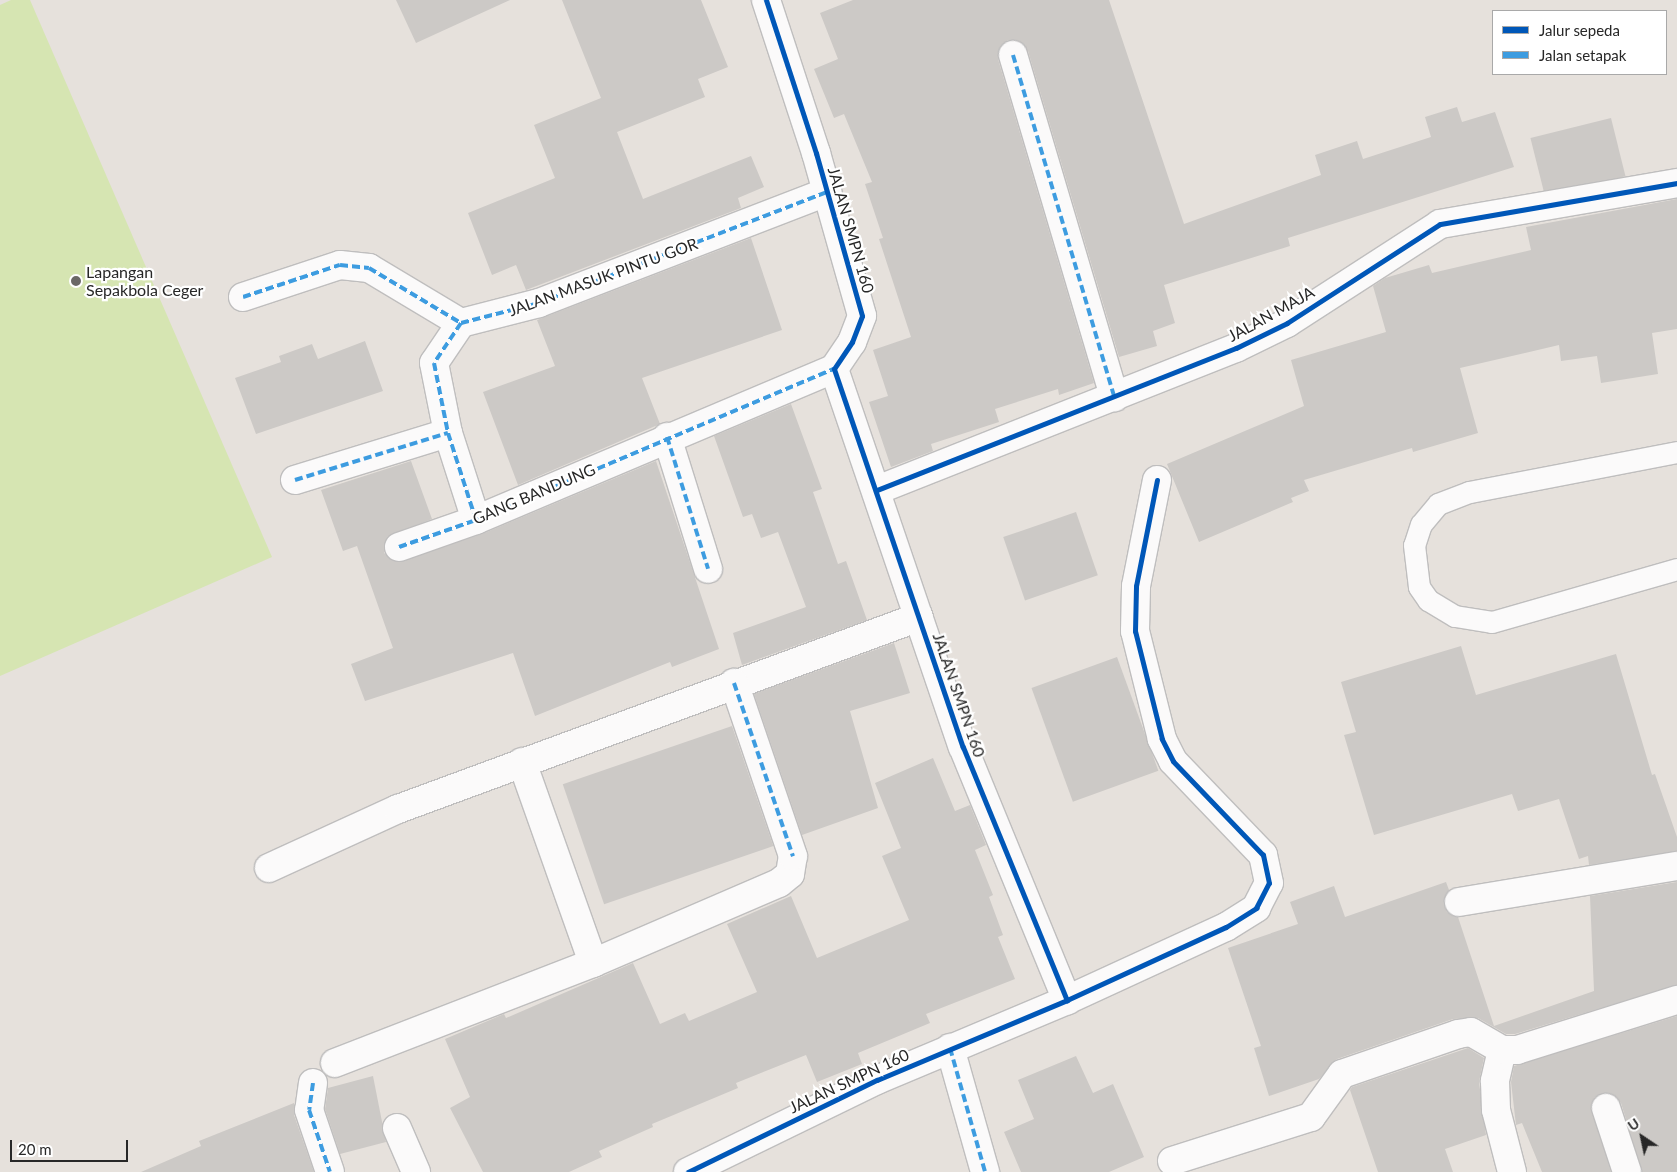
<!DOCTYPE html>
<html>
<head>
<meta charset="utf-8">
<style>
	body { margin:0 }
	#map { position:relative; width:1677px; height:1172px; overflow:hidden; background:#e6e1dc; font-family:Lato,sans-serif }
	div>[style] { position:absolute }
	.pitch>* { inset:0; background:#d6e5b2 }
	.building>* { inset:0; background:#ccc9c6; transform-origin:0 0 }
	.roads { filter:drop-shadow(1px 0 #bfbebe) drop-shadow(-1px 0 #bfbebe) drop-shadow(0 1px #bfbebe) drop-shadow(0 -1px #bfbebe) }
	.service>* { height:21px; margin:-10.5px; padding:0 10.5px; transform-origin:10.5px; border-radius:10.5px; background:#fbfafa }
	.minor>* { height:28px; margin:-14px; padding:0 14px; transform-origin:14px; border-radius:14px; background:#fbfafa }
	.quiet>* { height:4px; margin-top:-2px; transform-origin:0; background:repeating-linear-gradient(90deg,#3d9ce0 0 8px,transparent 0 12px) }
	.cycleway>* { height:5px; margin:-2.5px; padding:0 2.5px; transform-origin:2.5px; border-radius:2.5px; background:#0057b8 }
	.dots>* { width:14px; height:14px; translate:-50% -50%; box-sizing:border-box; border:2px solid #fff; border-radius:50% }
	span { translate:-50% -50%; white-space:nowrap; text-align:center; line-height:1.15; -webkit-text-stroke:4.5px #fff; paint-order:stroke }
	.street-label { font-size:16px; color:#272727 }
	.poi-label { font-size:16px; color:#272727 }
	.left { translate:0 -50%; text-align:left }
	.legend { position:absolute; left:1492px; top:10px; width:175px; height:65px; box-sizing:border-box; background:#fff; border:1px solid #a9a9a9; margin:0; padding:6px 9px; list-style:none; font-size:15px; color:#272727 }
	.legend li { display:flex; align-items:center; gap:10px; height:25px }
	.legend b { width:25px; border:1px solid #a9a9a9 }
	.north { position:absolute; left:1617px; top:1112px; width:50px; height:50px; -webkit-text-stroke:4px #fff; paint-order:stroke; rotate:326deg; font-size:14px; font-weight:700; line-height:20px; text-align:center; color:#272727 }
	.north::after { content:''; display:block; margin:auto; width:18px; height:22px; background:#272727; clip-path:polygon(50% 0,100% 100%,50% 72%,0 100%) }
	.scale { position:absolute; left:10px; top:1140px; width:118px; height:22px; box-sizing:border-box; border:2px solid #272727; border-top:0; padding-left:6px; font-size:15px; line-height:18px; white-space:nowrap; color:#272727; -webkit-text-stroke:4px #fff; paint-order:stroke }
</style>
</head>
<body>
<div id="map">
	<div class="pitch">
		<div style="clip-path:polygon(11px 0,30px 0,272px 557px,0 676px,0 5px)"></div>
	</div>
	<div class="building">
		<div style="clip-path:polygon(396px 0,510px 0,416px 43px)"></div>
		<div style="clip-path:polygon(562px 0,701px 0,728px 67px,698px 79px,705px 97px,617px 132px,643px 199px,751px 156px,764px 187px,738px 198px,741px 208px,526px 290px,516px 265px,492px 275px,468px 213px,555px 178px,534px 125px,601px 98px)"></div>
		<div style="clip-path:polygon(853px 0,1109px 0,1184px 224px,1321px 175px,1315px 155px,1357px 141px,1363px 159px,1431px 137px,1425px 117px,1457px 107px,1462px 122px,1495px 112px,1514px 167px,1288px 238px,1290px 246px,1164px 285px,1175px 323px,1153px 331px,1157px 346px,1119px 357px,1028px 51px,1017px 40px,1008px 40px,998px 51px,998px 59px,1094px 383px,1059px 395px,1058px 389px,995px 409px,999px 422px,931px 444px,933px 451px,891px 467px,869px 402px,888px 396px,873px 350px,911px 337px,879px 239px,883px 238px,865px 184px,872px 182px,844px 114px,834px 118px,814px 69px,838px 59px,820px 13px)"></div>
		<div style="left:1611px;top:118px;width:60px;height:83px;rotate:76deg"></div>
		<div style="clip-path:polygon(1677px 199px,1677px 329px,1652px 333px,1658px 374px,1601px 383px,1597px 356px,1561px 361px,1559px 345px,1460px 368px,1478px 433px,1413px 452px,1412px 448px,1304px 480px,1309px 491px,1291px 498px,1293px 502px,1199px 542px,1167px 464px,1304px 406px,1291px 360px,1386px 332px,1373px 286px,1385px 278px,1429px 265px,1432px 273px,1531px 250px,1526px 227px)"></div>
		<div style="clip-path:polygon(751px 238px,782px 330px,642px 378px,660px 424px,518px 485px,483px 392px,555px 366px,537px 320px)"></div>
		<div style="clip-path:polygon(365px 341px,383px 391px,256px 434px,235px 378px,281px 362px,279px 356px,312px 344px,318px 359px)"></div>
		<div style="clip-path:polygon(791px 404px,822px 489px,813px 492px,838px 564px,846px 561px,867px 620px,742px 665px,733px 633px,806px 607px,778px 532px,761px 538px,752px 514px,743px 517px,714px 436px)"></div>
		<div style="clip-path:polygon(411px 461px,432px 519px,387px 537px,384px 553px,397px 562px,482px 534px,656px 461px,719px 649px,672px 667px,670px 662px,535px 716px,513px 653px,365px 701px,351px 664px,393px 648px,357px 546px,343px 551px,321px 490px)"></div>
		<div style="left:1076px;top:512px;width:67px;height:77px;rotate:71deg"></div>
		<div style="clip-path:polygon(894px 643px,910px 693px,850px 711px,878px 808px,802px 835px,754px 694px)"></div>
		<div style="clip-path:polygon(1461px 646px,1476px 695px,1616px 654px,1652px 775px,1655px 774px,1677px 837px,1677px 851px,1589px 865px,1588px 856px,1579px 859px,1559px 799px,1518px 811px,1512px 794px,1374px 835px,1344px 735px,1356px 732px,1341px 682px)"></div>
		<div style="left:1117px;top:657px;width:121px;height:91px;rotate:70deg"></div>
		<div style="left:732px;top:726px;width:127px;height:179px;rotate:71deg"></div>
		<div style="clip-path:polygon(933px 758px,955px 811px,970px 805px,986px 845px,975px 850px,993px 895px,989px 897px,1003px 935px,998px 937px,1015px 979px,926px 1014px,930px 1023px,858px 1053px,862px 1064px,817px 1082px,806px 1055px,736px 1083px,738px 1088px,652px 1124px,653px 1127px,599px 1151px,602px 1157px,569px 1172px,483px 1172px,450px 1108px,470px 1097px,445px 1039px,504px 1014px,506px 1018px,633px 963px,660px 1024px,685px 1013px,689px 1021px,757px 992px,727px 924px,791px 896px,817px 958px,909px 920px,882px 856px,901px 848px,875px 783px)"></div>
		<div style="clip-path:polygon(1446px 882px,1449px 890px,1444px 905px,1447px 912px,1458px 917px,1494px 1026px,1594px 991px,1590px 896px,1677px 882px,1677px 985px,1515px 1034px,1506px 1034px,1478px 1018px,1453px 1019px,1337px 1059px,1319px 1079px,1269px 1096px,1254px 1048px,1261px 1046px,1228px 948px,1298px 924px,1290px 902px,1334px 886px,1345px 917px)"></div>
		<div style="clip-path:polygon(1677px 1016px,1677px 1172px,1642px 1172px,1621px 1103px,1609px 1093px,1595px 1097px,1591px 1105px,1611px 1172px,1542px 1172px,1522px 1123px,1516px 1125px,1511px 1082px,1514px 1066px)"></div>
		<div style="clip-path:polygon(1468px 1048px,1484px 1058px,1479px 1082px,1486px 1135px,1445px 1149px,1453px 1172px,1378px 1172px,1350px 1090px,1352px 1087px)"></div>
		<div style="clip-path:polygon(1076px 1056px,1093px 1093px,1113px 1084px,1144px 1157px,1109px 1172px,1021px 1172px,1004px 1132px,1034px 1119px,1018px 1080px)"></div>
		<div style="clip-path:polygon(373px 1076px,386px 1142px,340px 1154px,325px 1109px,328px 1088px)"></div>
		<div style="clip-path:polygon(294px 1103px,294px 1115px,314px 1172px,141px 1172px,201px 1146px,199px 1141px)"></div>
	</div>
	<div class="roads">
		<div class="service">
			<div style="left:1677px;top:452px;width:212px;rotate:169.1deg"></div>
			<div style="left:1469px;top:492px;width:33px;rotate:159deg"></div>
			<div style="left:1438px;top:504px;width:26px;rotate:130deg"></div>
			<div style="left:1421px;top:524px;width:22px;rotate:108deg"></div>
			<div style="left:1414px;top:545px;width:42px;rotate:83.2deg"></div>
			<div style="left:1419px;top:587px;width:16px;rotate:55deg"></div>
			<div style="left:1428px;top:600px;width:31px;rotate:31deg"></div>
			<div style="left:1455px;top:616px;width:37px;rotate:9deg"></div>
			<div style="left:1492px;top:622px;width:192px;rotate:-16deg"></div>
		</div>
		<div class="minor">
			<div style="left:766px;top:0;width:161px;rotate:71.9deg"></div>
			<div style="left:816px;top:153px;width:169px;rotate:74.2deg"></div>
			<div style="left:862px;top:316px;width:28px;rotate:111deg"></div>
			<div style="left:852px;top:342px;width:32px;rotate:124deg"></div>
			<div style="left:834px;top:369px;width:399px;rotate:71.2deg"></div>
			<div style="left:963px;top:747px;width:274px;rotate:67.7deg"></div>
			<div style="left:1013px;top:55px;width:357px;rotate:73.5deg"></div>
			<div style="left:243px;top:297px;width:102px;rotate:-18.3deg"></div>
			<div style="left:340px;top:265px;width:29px;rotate:6deg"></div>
			<div style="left:369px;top:268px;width:107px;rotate:30.9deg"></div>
			<div style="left:461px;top:323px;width:81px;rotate:-14.4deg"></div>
			<div style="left:539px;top:303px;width:309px;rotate:-21.1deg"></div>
			<div style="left:461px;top:323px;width:48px;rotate:124deg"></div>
			<div style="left:434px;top:363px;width:71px;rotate:78.7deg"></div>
			<div style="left:448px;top:433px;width:91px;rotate:72.2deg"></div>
			<div style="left:667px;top:437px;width:138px;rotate:72.7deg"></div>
			<div style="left:295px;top:480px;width:160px;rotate:-17.1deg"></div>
			<div style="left:877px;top:490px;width:386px;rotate:-21.6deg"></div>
			<div style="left:1236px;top:348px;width:57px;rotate:-26.1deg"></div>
			<div style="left:1287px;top:323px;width:182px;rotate:-32.9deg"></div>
			<div style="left:1440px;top:224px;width:241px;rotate:-9.8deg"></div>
			<div style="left:399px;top:547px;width:82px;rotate:-19.3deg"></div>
			<div style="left:476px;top:520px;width:389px;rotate:-22.9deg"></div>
			<div style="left:522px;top:762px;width:213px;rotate:70.5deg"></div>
			<div style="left:269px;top:868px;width:142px;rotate:-24.6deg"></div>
			<div style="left:398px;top:809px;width:555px;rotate:-20.23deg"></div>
			<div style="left:1459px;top:902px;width:221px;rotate:-9.4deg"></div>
			<div style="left:950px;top:1048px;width:129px;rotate:74.2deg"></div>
			<div style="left:1502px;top:1050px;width:32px;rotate:103deg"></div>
			<div style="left:1495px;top:1081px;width:29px;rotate:88deg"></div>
			<div style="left:1496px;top:1110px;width:64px;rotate:75.5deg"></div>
			<div style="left:335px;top:1063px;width:277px;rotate:-21.2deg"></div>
			<div style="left:593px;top:963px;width:202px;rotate:-23.3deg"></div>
			<div style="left:779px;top:883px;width:14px;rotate:-39deg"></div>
			<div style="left:790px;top:874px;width:18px;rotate:-81deg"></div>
			<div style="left:793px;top:856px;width:183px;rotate:-108.8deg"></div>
			<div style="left:313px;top:1083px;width:27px;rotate:98deg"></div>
			<div style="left:309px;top:1110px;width:65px;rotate:71.3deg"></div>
			<div style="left:1606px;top:1108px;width:67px;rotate:71.8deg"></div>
			<div style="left:397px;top:1128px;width:48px;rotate:66.6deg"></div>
			<div style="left:1172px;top:1161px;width:146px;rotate:-17.6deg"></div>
			<div style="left:1311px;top:1117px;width:53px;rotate:-54.2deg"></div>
			<div style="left:1342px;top:1074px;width:123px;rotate:-19deg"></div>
			<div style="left:1458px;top:1034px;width:13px;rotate:-9deg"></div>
			<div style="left:1471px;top:1032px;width:36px;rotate:30deg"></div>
			<div style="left:1502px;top:1050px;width:15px"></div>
			<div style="left:1517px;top:1050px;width:168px;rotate:-17.4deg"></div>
			<div style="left:688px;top:1172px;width:210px;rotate:-26deg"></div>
			<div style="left:877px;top:1080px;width:206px;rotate:-22.8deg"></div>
			<div style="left:1067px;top:1000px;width:175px;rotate:-24.7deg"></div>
			<div style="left:1226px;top:927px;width:36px;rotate:-32deg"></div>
			<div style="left:1256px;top:908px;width:28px;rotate:-63deg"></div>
			<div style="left:1269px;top:883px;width:29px;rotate:-102deg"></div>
			<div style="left:1263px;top:855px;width:130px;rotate:-133.8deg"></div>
			<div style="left:1173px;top:761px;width:25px;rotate:-117deg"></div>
			<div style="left:1162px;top:739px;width:111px;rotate:-104deg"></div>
			<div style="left:1135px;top:631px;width:45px;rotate:-88.7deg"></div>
			<div style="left:1136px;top:586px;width:108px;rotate:-78.8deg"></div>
		</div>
	</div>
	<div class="quiet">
		<div style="left:1013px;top:55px;width:357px;rotate:73.5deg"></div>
		<div style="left:243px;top:297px;width:102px;rotate:-18.3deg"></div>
		<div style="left:340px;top:265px;width:29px;rotate:6deg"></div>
		<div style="left:369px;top:268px;width:107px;rotate:30.9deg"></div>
		<div style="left:461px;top:323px;width:81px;rotate:-14.4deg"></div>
		<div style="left:539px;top:303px;width:309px;rotate:-21.1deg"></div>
		<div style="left:461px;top:323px;width:48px;rotate:124deg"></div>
		<div style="left:434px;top:363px;width:71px;rotate:78.7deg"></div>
		<div style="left:448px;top:433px;width:91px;rotate:72.2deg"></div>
		<div style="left:667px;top:437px;width:138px;rotate:72.7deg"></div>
		<div style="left:295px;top:480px;width:160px;rotate:-17.1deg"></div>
		<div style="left:399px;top:547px;width:82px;rotate:-19.3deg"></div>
		<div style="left:476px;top:520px;width:389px;rotate:-22.9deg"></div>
		<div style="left:734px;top:683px;width:183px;rotate:71.2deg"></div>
		<div style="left:950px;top:1048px;width:129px;rotate:74.2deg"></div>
		<div style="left:313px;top:1083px;width:27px;rotate:98deg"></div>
		<div style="left:309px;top:1110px;width:65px;rotate:71.3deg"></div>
	</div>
	<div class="cycleway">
		<div style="left:766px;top:0;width:161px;rotate:71.9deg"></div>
		<div style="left:816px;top:153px;width:169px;rotate:74.2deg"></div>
		<div style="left:862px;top:316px;width:28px;rotate:111deg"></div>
		<div style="left:852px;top:342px;width:32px;rotate:124deg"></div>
		<div style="left:834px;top:369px;width:399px;rotate:71.2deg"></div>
		<div style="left:963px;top:747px;width:274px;rotate:67.7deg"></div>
		<div style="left:877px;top:490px;width:386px;rotate:-21.6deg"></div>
		<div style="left:1236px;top:348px;width:57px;rotate:-26.1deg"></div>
		<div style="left:1287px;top:323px;width:182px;rotate:-32.9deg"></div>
		<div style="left:1440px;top:224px;width:241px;rotate:-9.8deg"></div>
		<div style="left:688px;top:1172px;width:210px;rotate:-26deg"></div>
		<div style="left:877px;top:1080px;width:206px;rotate:-22.8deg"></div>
		<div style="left:1067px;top:1000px;width:175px;rotate:-24.7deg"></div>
		<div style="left:1226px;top:927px;width:36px;rotate:-32deg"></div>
		<div style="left:1256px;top:908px;width:28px;rotate:-63deg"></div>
		<div style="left:1269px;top:883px;width:29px;rotate:-102deg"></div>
		<div style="left:1263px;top:855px;width:130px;rotate:-133.8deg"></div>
		<div style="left:1173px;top:761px;width:25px;rotate:-117deg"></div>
		<div style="left:1162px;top:739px;width:111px;rotate:-104deg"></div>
		<div style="left:1135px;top:631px;width:45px;rotate:-88.7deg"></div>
		<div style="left:1136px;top:586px;width:108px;rotate:-78.8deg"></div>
	</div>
	<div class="dots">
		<div style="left:76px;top:281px;background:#6a6866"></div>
	</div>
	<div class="street-label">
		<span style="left:851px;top:230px;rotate:74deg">JALAN SMPN 160</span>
		<span style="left:603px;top:277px;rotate:-20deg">JALAN MASUK PINTU GOR</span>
		<span style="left:1271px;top:314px;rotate:-29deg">JALAN MAJA</span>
		<span style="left:534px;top:494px;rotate:-23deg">GANG BANDUNG</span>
		<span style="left:959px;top:695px;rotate:71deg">JALAN SMPN 160</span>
		<span style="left:849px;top:1081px;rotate:-25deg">JALAN SMPN 160</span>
	</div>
	<div class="poi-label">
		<span class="left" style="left:86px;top:281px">Lapangan<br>Sepakbola Ceger</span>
	</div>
	<ul class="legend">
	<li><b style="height:6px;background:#0057b8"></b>Jalur sepeda</li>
	<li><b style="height:6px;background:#3d9ce0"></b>Jalan setapak</li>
	</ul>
	<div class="north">U</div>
	<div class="scale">20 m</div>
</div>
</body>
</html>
